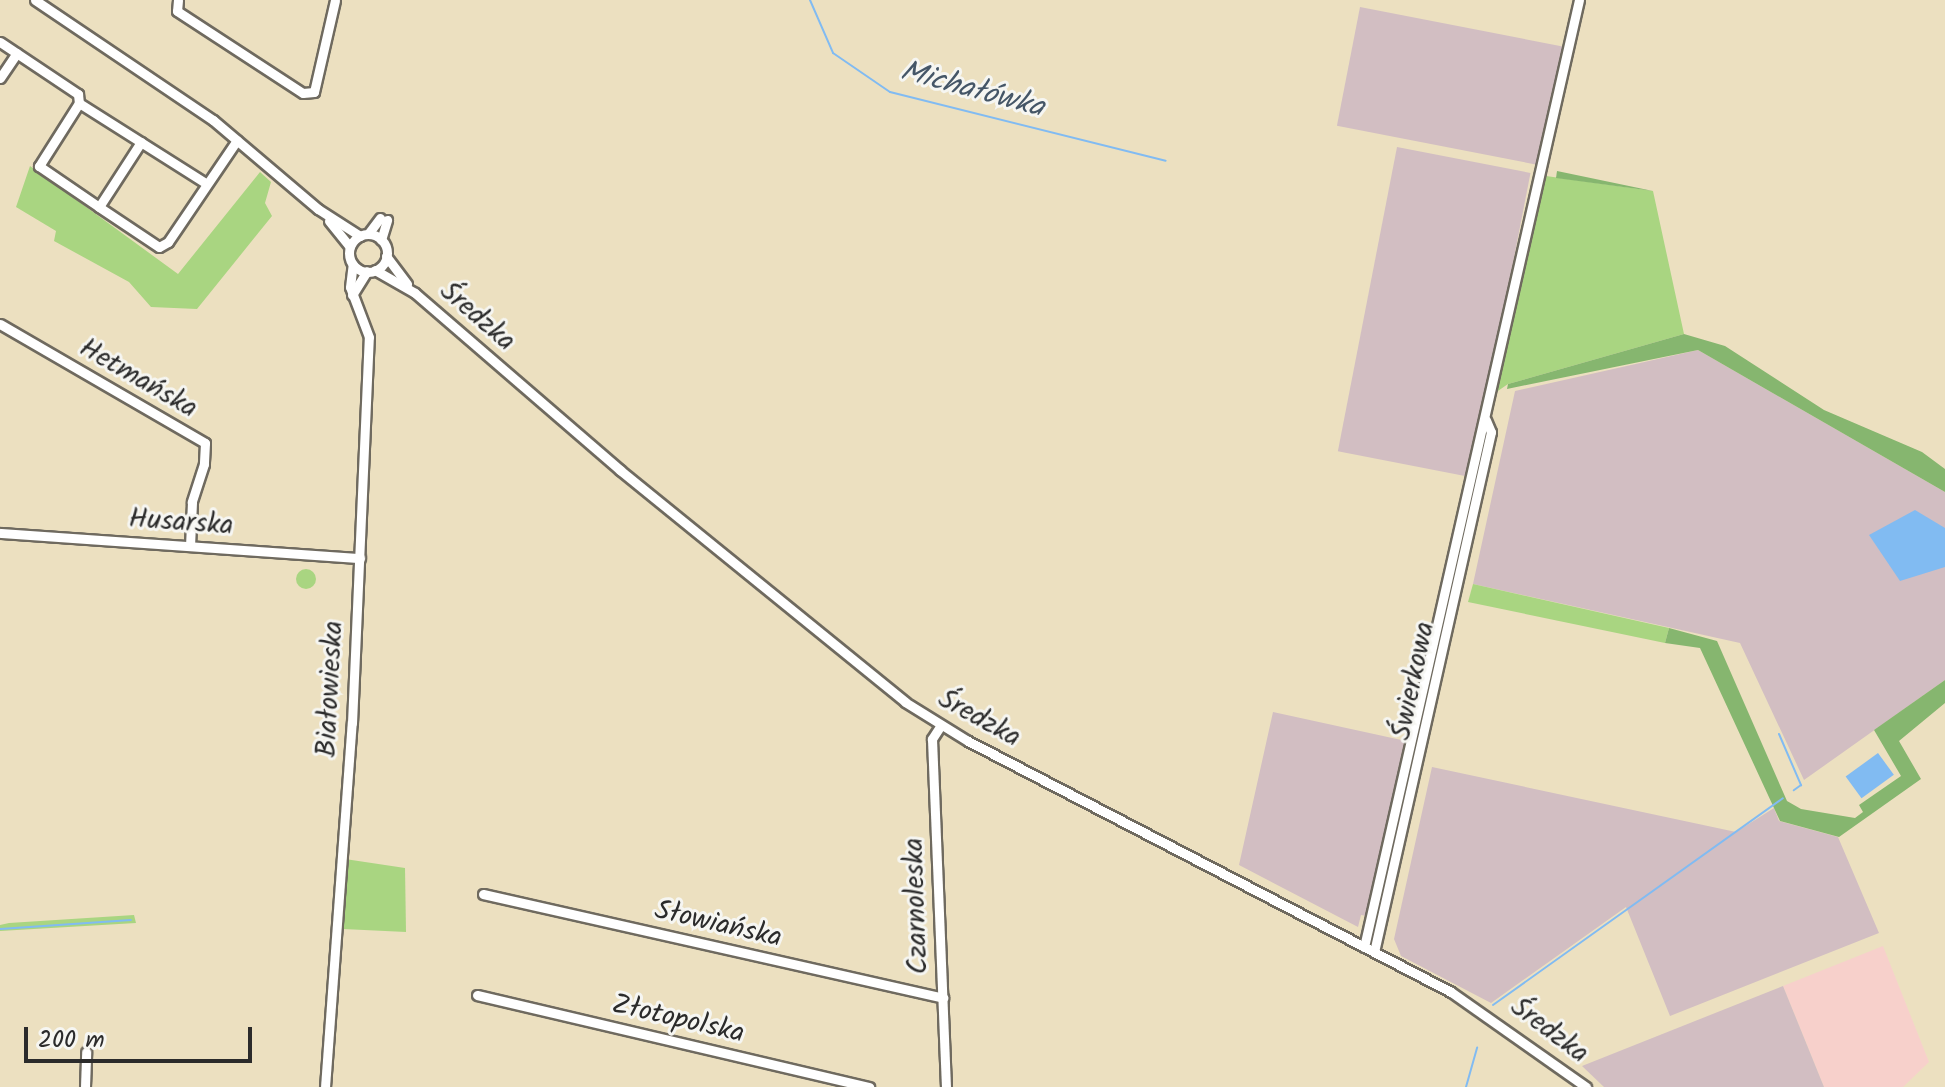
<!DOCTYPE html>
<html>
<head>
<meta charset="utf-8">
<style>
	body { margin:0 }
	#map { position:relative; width:1945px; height:1087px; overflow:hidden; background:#ece0c0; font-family:Kalam,sans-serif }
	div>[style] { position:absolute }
	.built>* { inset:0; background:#f7d0cb }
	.industrial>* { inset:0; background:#d2bec2; transform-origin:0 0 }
	.green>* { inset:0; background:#a9d581 }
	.round { border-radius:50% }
	.forest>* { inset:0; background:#86b66f }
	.water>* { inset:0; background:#81bbf2; transform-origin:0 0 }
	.stream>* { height:2px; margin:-1px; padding:0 1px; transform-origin:1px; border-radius:1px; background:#81bbf2 }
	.roads { filter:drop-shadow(2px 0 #6f6a5f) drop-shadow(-2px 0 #6f6a5f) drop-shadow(0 2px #6f6a5f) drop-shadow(0 -2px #6f6a5f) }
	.minor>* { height:9px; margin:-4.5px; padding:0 4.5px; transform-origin:4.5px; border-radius:4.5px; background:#fff }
	.minor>.ring { margin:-4.5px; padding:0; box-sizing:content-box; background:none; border:9px solid #fff; border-radius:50% }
	span { translate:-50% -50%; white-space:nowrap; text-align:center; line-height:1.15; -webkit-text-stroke:6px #f6f6f2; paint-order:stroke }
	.street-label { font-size:28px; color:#2b2b2b }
	.water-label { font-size:30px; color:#455667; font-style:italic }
	.scale { position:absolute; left:24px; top:1027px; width:228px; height:36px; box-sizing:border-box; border:4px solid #2b2b2b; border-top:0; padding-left:10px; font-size:24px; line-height:28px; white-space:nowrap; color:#2b2b2b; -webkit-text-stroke:6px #f6f6f2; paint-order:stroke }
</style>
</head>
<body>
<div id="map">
	<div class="built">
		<div style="clip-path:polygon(1883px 946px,1929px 1062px,1903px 1087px,1824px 1087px,1783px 986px)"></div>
	</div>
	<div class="industrial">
		<div style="left:1360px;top:7px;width:209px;height:121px;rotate:11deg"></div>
		<div style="left:1397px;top:147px;width:136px;height:310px;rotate:11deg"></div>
		<div style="clip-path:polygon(1698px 350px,1945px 492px,1945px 680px,1804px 780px,1740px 643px,1473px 584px,1515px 391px)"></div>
		<div style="clip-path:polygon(1273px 712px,1406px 741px,1367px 916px,1361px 915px,1358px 927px,1239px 865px)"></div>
		<div style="clip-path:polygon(1432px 767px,1736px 832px,1774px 808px,1779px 821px,1838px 837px,1879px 933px,1670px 1016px,1626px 907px,1491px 1003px,1401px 956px,1394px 939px)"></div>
		<div style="clip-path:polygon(1783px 986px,1824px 1087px,1604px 1087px,1582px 1066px)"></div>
	</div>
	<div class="green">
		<div style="clip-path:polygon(30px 166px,178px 274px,260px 172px,271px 182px,265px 203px,272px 216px,197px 309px,151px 307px,129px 282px,54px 241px,56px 231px,16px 207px)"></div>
		<div style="clip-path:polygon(1546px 176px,1653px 191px,1684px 334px,1508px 384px,1495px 393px)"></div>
		<div class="round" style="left:296px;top:569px;width:20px;height:20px"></div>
		<div style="clip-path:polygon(1473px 584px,1669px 628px,1665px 643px,1468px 602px)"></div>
		<div style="clip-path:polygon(345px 859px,405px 868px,406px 932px,343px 929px)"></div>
		<div style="clip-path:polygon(134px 915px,136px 923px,0 931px,0 925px,9px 923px)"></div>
	</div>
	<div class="forest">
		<div style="clip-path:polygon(1557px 171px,1653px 191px,1556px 178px)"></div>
		<div style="clip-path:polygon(1684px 334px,1725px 346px,1824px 410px,1922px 452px,1945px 469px,1945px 492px,1698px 350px,1507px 389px,1508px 384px)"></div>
		<div style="clip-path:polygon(1669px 628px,1717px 641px,1787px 801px,1801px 809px,1855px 818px,1863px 812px,1859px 805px,1901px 776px,1874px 730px,1945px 680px,1945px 703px,1899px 741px,1921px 779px,1839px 837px,1780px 821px,1700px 648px,1665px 643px)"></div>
	</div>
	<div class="water">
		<div style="clip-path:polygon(1915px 510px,1945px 528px,1945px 567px,1900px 581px,1869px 535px)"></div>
		<div style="left:1878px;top:753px;width:27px;height:40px;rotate:54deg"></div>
	</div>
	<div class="stream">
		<div style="left:810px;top:0;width:58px;rotate:66.5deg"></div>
		<div style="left:833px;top:53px;width:69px;rotate:34.4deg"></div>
		<div style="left:890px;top:92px;width:284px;rotate:14deg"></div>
		<div style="left:1779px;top:734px;width:56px;rotate:66.7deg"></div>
		<div style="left:1801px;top:785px;width:9px;rotate:144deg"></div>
		<div style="left:0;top:929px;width:131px;rotate:-3.9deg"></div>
		<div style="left:1493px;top:1005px;width:356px;rotate:-35.5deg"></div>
		<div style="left:1466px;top:1087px;width:41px;rotate:-74.2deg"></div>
	</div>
	<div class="roads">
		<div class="minor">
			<div style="left:35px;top:0;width:215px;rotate:34deg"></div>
			<div style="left:213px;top:120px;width:138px;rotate:40.3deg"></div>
			<div style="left:318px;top:209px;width:50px;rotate:32.7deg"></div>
			<div style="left:178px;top:0;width:11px;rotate:95deg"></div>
			<div style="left:177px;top:11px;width:150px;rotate:33.1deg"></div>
			<div style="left:303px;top:93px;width:11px;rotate:-5deg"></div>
			<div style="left:314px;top:92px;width:94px;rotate:-77.1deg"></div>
			<div style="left:0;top:42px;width:94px;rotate:33.7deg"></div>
			<div style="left:78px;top:94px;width:9px;rotate:84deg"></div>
			<div style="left:79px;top:103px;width:151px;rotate:32.3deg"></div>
			<div style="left:0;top:78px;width:30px;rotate:-56deg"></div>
			<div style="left:79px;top:103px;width:75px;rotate:122.4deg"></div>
			<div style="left:39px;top:166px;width:73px;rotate:34.3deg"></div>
			<div style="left:141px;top:142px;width:77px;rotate:122.9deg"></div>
			<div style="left:99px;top:207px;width:72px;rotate:33.7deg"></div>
			<div style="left:159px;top:247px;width:10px;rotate:-29deg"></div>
			<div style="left:168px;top:242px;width:123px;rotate:-55.9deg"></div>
			<div style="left:329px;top:221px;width:33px;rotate:51deg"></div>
			<div style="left:368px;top:234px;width:20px;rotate:-53deg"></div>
			<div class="ring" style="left:349px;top:234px;width:29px;height:29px"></div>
			<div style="left:381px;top:240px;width:21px;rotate:-73deg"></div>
			<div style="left:386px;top:256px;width:35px;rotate:53deg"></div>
			<div style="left:375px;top:270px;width:46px;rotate:29.9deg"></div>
			<div style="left:415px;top:293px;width:271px;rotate:40.8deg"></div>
			<div style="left:620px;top:470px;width:367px;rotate:39.1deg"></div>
			<div style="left:905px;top:702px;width:74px;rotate:31.8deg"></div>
			<div style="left:968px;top:741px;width:544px;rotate:27.46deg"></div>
			<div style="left:1451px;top:992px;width:165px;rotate:35.1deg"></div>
			<div style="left:352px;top:295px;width:28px;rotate:-58deg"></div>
			<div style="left:0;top:324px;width:237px;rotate:30.1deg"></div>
			<div style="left:205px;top:443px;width:21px;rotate:93deg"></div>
			<div style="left:204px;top:464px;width:40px;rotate:108deg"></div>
			<div style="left:192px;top:502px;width:44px;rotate:92.6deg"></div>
			<div style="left:0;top:533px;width:361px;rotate:4deg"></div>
			<div style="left:941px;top:725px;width:17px;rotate:123deg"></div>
			<div style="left:932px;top:739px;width:348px;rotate:87.7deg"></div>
			<div style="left:483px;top:894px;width:472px;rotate:12.7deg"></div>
			<div style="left:1364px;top:947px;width:971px;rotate:-77.21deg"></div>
			<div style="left:1374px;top:952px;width:533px;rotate:-77.32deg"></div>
			<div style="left:1491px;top:432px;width:13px;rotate:-113deg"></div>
			<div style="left:477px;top:995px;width:403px;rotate:13.2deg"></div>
			<div style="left:85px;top:1087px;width:35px;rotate:-88deg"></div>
			<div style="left:325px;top:1087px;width:365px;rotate:-85.8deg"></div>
			<div style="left:352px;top:723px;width:386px;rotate:-87.5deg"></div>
			<div style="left:369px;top:337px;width:53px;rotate:-110.8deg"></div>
			<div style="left:350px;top:287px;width:23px;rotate:-83deg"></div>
		</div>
	</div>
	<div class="street-label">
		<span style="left:477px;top:317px;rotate:41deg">Średzka</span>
		<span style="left:138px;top:379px;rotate:30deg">Hetmańska</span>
		<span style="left:181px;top:523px;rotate:4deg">Husarska</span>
		<span style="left:1414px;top:681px;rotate:-78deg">Świerkowa</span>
		<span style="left:331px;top:689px;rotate:-87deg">Białowieska</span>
		<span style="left:979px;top:719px;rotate:29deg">Średzka</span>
		<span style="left:917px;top:906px;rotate:-92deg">Czarnoleska</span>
		<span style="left:718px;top:925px;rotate:13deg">Słowiańska</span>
		<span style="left:678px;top:1020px;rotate:13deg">Złotopolska</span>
		<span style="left:1549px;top:1031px;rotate:37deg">Średzka</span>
	</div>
	<div class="water-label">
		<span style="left:972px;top:90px;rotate:15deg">Michałówka</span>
	</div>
	<div class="scale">200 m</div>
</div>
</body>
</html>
